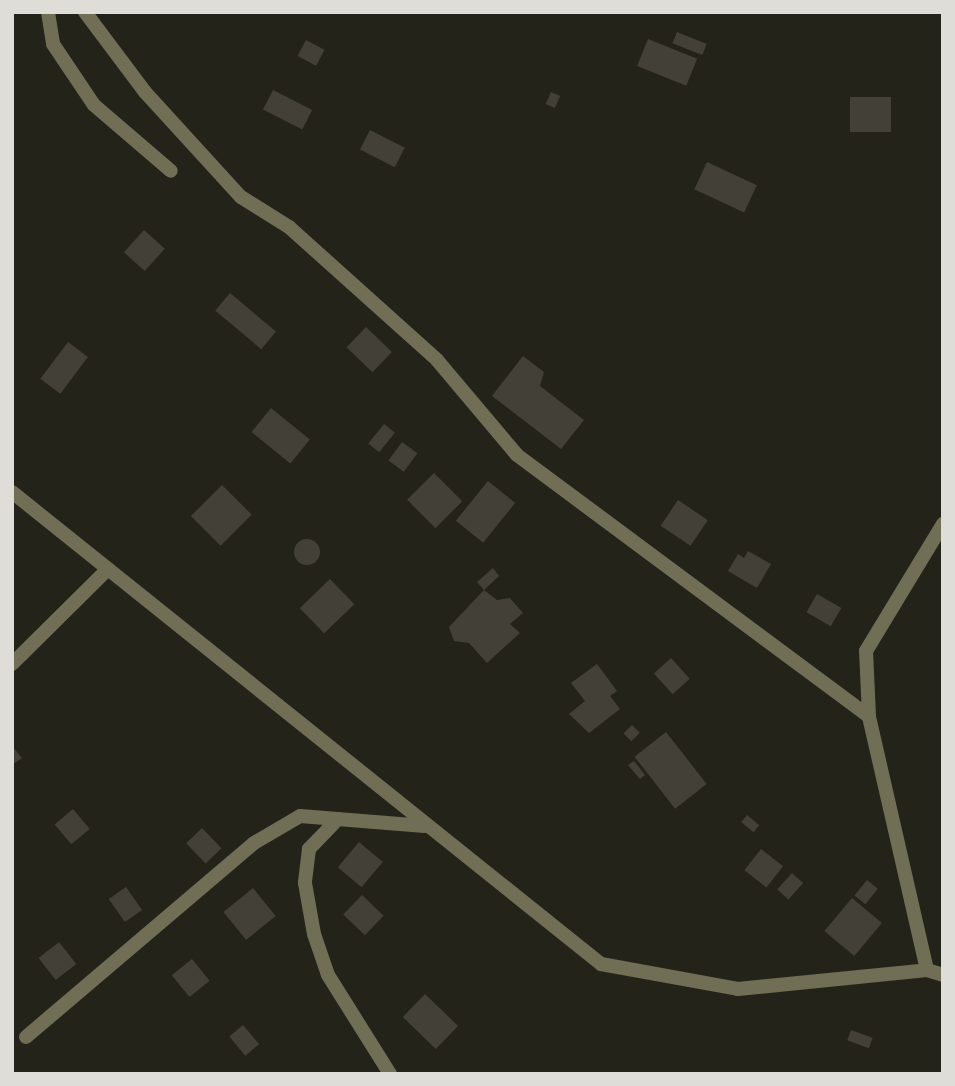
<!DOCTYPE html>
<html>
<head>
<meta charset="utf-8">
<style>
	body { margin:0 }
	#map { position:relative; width:955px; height:1086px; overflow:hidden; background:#242319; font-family:"Public Sans",sans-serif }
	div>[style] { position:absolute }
	.building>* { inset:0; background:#434137; transform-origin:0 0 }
	.round { border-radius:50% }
	.minor>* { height:14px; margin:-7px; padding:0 7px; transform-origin:7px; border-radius:7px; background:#706e54 }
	span { translate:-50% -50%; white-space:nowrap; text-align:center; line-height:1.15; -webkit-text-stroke:5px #0d0c08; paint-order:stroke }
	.frame { position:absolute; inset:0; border:14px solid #deddd7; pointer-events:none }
</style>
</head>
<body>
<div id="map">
	<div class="building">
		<div style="left:677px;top:32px;width:32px;height:12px;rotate:22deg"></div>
		<div style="left:648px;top:39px;width:53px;height:29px;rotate:22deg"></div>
		<div style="left:306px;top:40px;width:21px;height:18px;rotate:28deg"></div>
		<div style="left:273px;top:90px;width:44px;height:22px;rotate:27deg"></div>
		<div style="left:551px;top:92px;width:10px;height:13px;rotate:24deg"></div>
		<div style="left:850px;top:97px;width:41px;height:35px"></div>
		<div style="left:370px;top:130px;width:39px;height:22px;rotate:27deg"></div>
		<div style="left:707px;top:162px;width:55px;height:30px;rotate:25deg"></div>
		<div style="left:144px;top:230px;width:28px;height:30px;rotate:42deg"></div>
		<div style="left:230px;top:293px;width:60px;height:23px;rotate:40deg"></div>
		<div style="left:366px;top:327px;width:36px;height:28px;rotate:44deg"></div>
		<div style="left:68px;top:342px;width:25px;height:46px;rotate:37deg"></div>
		<div style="clip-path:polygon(523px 356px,544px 372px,540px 386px,584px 420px,561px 449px,492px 396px)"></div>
		<div style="left:271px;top:408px;width:50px;height:31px;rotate:39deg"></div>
		<div style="left:384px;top:424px;width:14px;height:25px;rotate:39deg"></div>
		<div style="left:402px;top:442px;width:19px;height:23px;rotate:36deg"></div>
		<div style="left:434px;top:473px;width:40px;height:38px;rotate:45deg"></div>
		<div style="left:488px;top:481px;width:35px;height:51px;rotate:39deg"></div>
		<div style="left:222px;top:485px;width:42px;height:44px;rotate:45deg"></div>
		<div style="left:678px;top:500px;width:36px;height:31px;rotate:34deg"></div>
		<div class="round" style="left:294px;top:539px;width:26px;height:26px"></div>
		<div style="clip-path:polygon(748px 551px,771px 564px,757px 588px,728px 571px,738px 554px,744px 558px)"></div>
		<div style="clip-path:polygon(493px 568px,499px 576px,484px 590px,497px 600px,510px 598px,523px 613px,510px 624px,520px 633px,487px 663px,469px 643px,454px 641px,449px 627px,484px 590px,477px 582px)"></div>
		<div style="left:330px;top:579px;width:35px;height:42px;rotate:46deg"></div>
		<div style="left:817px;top:594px;width:28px;height:21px;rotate:30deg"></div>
		<div style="left:671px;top:658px;width:28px;height:23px;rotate:48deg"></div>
		<div style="clip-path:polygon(597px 664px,617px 691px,610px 696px,620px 709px,589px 733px,569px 714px,585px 701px,571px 683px)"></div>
		<div style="left:632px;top:725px;width:11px;height:12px;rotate:45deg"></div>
		<div style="left:666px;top:732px;width:66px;height:40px;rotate:52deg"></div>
		<div style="clip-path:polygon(12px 746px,22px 758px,12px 765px)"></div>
		<div style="clip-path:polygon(634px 761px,645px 775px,640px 779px,628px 765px)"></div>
		<div style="left:73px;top:809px;width:26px;height:24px;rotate:50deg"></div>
		<div style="left:747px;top:815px;width:16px;height:9px;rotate:40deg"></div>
		<div style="left:202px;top:828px;width:28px;height:22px;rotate:46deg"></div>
		<div style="left:359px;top:842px;width:31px;height:33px;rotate:40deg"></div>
		<div style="left:761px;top:849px;width:28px;height:27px;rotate:38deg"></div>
		<div style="left:792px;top:873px;width:15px;height:22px;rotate:42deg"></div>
		<div style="left:867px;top:880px;width:14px;height:20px;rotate:39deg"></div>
		<div style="left:126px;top:887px;width:28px;height:21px;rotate:55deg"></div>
		<div style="left:253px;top:888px;width:36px;height:38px;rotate:51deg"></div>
		<div style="left:362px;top:895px;width:30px;height:27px;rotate:44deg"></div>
		<div style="left:852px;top:898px;width:39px;height:43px;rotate:40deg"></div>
		<div style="left:59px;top:942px;width:28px;height:26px;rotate:52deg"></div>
		<div style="left:192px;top:959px;width:28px;height:26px;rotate:51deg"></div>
		<div style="left:425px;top:994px;width:46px;height:32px;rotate:44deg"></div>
		<div style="left:243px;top:1025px;width:25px;height:18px;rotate:50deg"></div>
		<div style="left:851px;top:1030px;width:23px;height:11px;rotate:20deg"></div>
	</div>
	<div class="minor">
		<div style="left:48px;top:12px;width:32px;rotate:81deg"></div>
		<div style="left:53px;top:44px;width:73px;rotate:56.1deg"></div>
		<div style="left:94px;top:105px;width:101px;rotate:40.6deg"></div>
		<div style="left:85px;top:12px;width:100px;rotate:53.1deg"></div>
		<div style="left:145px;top:92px;width:142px;rotate:47.6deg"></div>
		<div style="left:241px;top:197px;width:57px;rotate:32deg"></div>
		<div style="left:289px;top:227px;width:199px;rotate:41.9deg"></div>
		<div style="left:437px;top:360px;width:124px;rotate:49.9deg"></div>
		<div style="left:517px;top:455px;width:438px;rotate:36.6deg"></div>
		<div style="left:12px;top:492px;width:755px;rotate:38.71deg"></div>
		<div style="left:601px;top:964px;width:139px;rotate:10.3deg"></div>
		<div style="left:738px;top:989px;width:190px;rotate:-5.7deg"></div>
		<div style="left:927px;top:970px;width:17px;rotate:17deg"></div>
		<div style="left:12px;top:664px;width:135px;rotate:-44.7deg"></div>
		<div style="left:338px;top:819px;width:42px;rotate:134deg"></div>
		<div style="left:309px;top:849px;width:34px;rotate:97deg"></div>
		<div style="left:305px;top:883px;width:52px;rotate:80deg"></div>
		<div style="left:314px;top:934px;width:43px;rotate:71.1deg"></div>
		<div style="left:328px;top:975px;width:117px;rotate:57.9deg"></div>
		<div style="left:927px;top:970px;width:261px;rotate:-102.9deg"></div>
		<div style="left:869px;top:716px;width:65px;rotate:-92.6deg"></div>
		<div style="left:866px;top:651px;width:149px;rotate:-58.8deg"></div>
		<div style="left:26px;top:1037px;width:299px;rotate:-40.4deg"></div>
		<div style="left:254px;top:843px;width:53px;rotate:-30.4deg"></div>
		<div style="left:300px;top:816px;width:125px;rotate:4.6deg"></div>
	</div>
	<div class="frame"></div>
</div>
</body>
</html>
